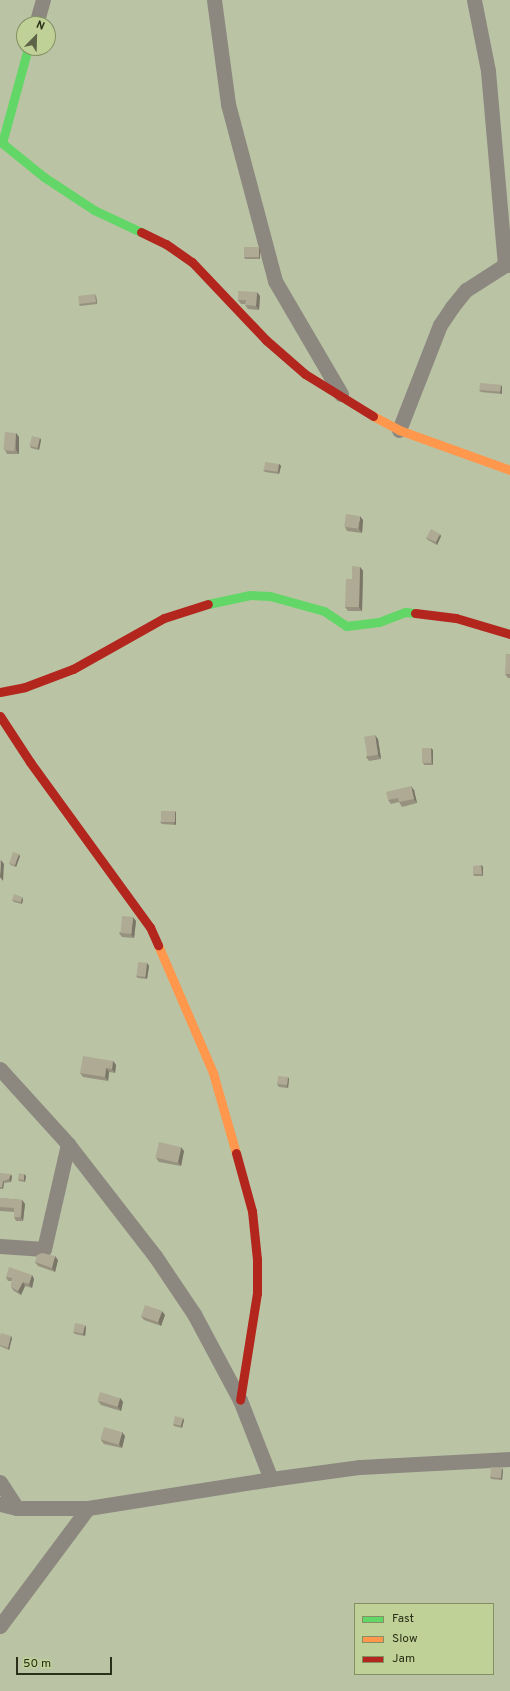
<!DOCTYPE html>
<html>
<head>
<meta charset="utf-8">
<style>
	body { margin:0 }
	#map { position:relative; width:510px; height:1691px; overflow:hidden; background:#bac4a4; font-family:Overpass,sans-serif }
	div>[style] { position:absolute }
	.street>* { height:15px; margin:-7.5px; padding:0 7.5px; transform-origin:7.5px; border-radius:7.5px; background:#8c8880 }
	.fast>* { height:9px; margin:-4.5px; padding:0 4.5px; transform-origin:4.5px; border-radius:4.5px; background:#63d668 }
	.slow>* { height:9px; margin:-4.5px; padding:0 4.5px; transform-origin:4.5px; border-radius:4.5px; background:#ff974d }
	.jam>* { height:9px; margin:-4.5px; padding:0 4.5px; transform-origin:4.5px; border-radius:4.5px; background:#b3261e }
	.wall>* { inset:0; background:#96927f }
	.shaded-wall>* { inset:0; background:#7a7768 }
	.building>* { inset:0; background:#afaa94; transform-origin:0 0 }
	span { translate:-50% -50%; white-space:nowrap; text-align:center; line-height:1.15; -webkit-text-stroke:3px #c0d197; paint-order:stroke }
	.legend { position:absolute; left:354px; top:1603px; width:140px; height:72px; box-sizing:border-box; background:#c0d197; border:1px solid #849064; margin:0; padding:5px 7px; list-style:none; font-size:12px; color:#292f18 }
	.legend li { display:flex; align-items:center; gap:8px; height:20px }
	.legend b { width:20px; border:1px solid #849064 }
	.north { position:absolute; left:16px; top:16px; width:40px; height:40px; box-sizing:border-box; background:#c0d197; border:1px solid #849064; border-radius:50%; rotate:23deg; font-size:11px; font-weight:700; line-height:16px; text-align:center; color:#292f18 }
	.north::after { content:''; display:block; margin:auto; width:14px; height:18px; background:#5c6349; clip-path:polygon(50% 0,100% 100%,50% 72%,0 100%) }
	.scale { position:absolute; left:16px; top:1657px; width:96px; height:18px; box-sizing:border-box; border:2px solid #292f18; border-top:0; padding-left:5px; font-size:12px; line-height:14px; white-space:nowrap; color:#292f18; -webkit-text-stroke:3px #c0d197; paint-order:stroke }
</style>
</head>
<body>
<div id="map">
	<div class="street">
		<div style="left:214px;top:0;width:105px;rotate:82.3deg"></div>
		<div style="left:228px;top:104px;width:183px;rotate:75.1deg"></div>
		<div style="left:275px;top:281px;width:131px;rotate:59.7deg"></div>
		<div style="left:474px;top:0;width:72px;rotate:78.8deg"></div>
		<div style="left:488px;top:71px;width:195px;rotate:85deg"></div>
		<div style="left:36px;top:24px;width:25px;rotate:-74deg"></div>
		<div style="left:399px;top:430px;width:113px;rotate:-68.7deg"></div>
		<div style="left:440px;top:325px;width:22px;rotate:-56deg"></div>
		<div style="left:452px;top:307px;width:22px;rotate:-51deg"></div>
		<div style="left:466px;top:290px;width:46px;rotate:-32.7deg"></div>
		<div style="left:505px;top:265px;width:5px"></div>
		<div style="left:0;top:1069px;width:101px;rotate:47.8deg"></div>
		<div style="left:68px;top:1144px;width:142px;rotate:52.2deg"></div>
		<div style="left:155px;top:1256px;width:70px;rotate:56.1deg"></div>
		<div style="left:194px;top:1314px;width:98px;rotate:61.9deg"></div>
		<div style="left:240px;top:1400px;width:85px;rotate:68.6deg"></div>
		<div style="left:0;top:1246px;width:44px;rotate:3.9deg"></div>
		<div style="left:44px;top:1249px;width:108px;rotate:-77.1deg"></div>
		<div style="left:0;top:1482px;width:31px;rotate:57deg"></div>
		<div style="left:0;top:1504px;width:17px;rotate:13deg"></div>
		<div style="left:17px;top:1508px;width:71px"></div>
		<div style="left:88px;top:1508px;width:185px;rotate:-9deg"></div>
		<div style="left:271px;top:1479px;width:90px;rotate:-7.7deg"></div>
		<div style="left:360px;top:1467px;width:150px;rotate:-3.1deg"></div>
		<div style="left:0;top:1626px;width:147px;rotate:-53.3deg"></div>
	</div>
	<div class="fast">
		<div style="left:28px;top:48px;width:98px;rotate:105.3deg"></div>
		<div style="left:2px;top:143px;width:54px;rotate:39deg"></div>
		<div style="left:44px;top:177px;width:60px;rotate:33.4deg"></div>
		<div style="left:94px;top:210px;width:52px;rotate:25.1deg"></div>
		<div style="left:208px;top:604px;width:43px;rotate:-12.1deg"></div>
		<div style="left:250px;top:595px;width:20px;rotate:3deg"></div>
		<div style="left:270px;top:596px;width:56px;rotate:15.5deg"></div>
		<div style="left:324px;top:611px;width:27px;rotate:34deg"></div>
		<div style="left:346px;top:626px;width:33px;rotate:-7deg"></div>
		<div style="left:379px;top:622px;width:28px;rotate:-21deg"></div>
		<div style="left:405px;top:612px;width:10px;rotate:6deg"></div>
	</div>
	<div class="slow">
		<div style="left:373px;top:416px;width:30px;rotate:28deg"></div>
		<div style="left:399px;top:430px;width:118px;rotate:19.8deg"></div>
		<div style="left:158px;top:945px;width:139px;rotate:66.7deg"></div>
		<div style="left:213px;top:1073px;width:83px;rotate:74deg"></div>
	</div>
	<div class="jam">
		<div style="left:141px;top:232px;width:28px;rotate:26deg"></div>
		<div style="left:166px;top:244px;width:32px;rotate:35deg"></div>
		<div style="left:192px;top:262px;width:108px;rotate:46.5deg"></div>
		<div style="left:266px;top:340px;width:52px;rotate:41.1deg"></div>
		<div style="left:305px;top:374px;width:80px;rotate:31.7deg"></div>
		<div style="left:415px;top:613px;width:41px;rotate:7deg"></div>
		<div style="left:456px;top:618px;width:56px;rotate:16.5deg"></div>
		<div style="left:0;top:692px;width:25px;rotate:-11deg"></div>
		<div style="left:25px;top:687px;width:51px;rotate:-20.6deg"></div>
		<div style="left:73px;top:669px;width:104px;rotate:-29.3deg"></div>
		<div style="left:164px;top:618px;width:46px;rotate:-17.7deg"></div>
		<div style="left:0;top:716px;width:55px;rotate:56.9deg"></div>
		<div style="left:30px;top:762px;width:204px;rotate:54deg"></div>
		<div style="left:150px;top:927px;width:20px;rotate:66deg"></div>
		<div style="left:236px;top:1153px;width:60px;rotate:74.6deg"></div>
		<div style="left:252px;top:1211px;width:48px;rotate:84.1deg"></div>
		<div style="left:257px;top:1259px;width:34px;rotate:90deg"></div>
		<div style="left:257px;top:1293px;width:108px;rotate:99deg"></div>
	</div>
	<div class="wall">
		<div style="clip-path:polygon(259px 247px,260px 249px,260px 259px,245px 259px,244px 257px)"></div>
		<div style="clip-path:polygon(96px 296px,97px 304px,80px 306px,79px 304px)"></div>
		<div style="clip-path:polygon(260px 296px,259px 310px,248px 309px,245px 305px,245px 304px,241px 304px,238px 300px)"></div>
		<div style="clip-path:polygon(501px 385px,502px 387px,502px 394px,481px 392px,479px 390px)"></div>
		<div style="clip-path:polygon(16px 433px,19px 437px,19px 454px,7px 454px,5px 450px)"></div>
		<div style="clip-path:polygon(40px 438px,41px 440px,39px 450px,31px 448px,30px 446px)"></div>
		<div style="clip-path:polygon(279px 464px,281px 466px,279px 474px,265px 472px,263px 470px)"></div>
		<div style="clip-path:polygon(363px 520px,362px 533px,347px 531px,345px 527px)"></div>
		<div style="clip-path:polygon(441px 536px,437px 545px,428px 540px,426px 538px)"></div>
		<div style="clip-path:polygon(360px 567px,363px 571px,362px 611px,348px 611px,345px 607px,352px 579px)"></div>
		<div style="clip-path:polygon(510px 654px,510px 678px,508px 678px,505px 674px)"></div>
		<div style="clip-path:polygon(378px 739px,381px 759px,369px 761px,366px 757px)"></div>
		<div style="clip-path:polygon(433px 750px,433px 765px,424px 765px,423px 763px)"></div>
		<div style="clip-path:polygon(414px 790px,417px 803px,402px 807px,399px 802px,391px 804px,388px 800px)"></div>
		<div style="clip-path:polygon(175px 811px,176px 813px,176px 825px,162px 824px,160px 822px)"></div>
		<div style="clip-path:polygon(20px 856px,16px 867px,11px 865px,9px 863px)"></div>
		<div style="clip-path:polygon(481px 865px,483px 867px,483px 876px,474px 876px,473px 874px)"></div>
		<div style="clip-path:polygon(23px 899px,22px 904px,14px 902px,12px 900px)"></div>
		<div style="clip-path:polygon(136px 921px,134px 938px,122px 937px,119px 933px)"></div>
		<div style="clip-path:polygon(147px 963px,149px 966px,147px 979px,138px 978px,136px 976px)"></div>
		<div style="clip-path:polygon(113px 1061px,116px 1065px,115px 1073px,109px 1072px,108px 1081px,83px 1077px,80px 1073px)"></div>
		<div style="clip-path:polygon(288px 1077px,289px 1079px,288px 1088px,279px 1087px,277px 1084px)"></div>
		<div style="clip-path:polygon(184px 1151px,181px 1166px,159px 1162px,156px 1158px)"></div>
		<div style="clip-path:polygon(0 1173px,12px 1176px,11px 1182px,4px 1183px,3px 1189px,0 1189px)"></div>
		<div style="clip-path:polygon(26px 1176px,25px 1182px,19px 1181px,18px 1179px)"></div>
		<div style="clip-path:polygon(0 1198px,22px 1200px,25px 1204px,23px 1221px,16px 1221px,14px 1217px,14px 1212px,0 1211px)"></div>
		<div style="clip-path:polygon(58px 1260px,55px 1272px,38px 1266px,35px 1262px)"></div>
		<div style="clip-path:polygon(32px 1275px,34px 1279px,32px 1288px,25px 1286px,21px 1295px,14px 1291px,11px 1287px,12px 1281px,8px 1281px,6px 1277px)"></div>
		<div style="clip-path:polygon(165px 1315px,161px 1326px,144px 1320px,141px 1316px)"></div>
		<div style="clip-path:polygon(86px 1327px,85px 1336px,75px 1334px,73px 1332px)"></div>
		<div style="clip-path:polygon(0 1336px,11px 1336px,12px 1338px,9px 1350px,0 1346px)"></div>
		<div style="clip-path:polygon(120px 1398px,123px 1402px,121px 1411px,101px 1405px,98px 1401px)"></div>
		<div style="clip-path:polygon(184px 1420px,182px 1428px,174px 1426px,173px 1424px)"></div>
		<div style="clip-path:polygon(125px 1436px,122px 1448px,104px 1444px,101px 1440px)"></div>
		<div style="clip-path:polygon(503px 1470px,502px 1480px,491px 1479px,490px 1477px)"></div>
	</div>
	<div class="shaded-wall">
		<div style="clip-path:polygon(259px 247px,260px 249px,260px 259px,259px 257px)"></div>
		<div style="clip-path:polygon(257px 292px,260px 296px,259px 310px,256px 306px)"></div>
		<div style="clip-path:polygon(95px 294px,96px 296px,97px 304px,96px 302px)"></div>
		<div style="clip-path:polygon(501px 385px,502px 387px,502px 394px,500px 392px)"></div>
		<div style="clip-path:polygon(16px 433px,19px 437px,19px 454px,16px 450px)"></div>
		<div style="clip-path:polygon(40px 438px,41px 440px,39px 450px,38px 448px)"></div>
		<div style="clip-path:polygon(279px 464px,281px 466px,279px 474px,278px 472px)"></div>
		<div style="clip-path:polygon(360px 516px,363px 520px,362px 533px,359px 529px)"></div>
		<div style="clip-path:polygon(440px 534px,441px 536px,437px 545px,436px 542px)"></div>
		<div style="clip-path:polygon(360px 567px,363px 571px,362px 611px,359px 607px)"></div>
		<div style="clip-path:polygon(375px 735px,378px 739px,381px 759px,378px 755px)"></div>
		<div style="clip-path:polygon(431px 748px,433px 750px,433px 765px,432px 763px)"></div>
		<div style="clip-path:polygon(411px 786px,414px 790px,417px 803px,414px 799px)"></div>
		<div style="clip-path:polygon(175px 811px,176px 813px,176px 825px,174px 823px)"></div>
		<div style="clip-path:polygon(19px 854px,20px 856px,16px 867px,15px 865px)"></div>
		<div style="clip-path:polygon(1px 860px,4px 864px,3px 881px,0 877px)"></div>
		<div style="clip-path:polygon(481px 865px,483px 867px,483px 876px,482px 874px)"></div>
		<div style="clip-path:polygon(22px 897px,23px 899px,22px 904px,21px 902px)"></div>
		<div style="clip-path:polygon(133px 917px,136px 921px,134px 938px,131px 934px)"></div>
		<div style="clip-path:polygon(147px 963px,149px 966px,147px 979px,145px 977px)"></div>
		<div style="clip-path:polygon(113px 1061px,116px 1065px,115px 1073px,112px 1069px)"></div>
		<div style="clip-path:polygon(106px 1068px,109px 1072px,108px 1081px,105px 1077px)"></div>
		<div style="clip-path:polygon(288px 1077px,289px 1079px,288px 1088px,287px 1086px)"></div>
		<div style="clip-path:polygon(181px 1147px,184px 1151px,181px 1166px,178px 1162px)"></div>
		<div style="clip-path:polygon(11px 1174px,12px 1176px,11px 1182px,9px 1179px)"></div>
		<div style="clip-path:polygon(24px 1174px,26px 1176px,25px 1182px,24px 1180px)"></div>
		<div style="clip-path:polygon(3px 1181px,4px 1183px,3px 1189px,2px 1187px)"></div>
		<div style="clip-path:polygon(22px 1200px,25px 1204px,23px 1221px,21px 1217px)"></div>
		<div style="clip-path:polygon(55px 1256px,58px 1260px,55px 1272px,52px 1268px)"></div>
		<div style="clip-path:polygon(32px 1275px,34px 1279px,32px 1288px,29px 1284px)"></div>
		<div style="clip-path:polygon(23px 1282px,25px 1286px,21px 1295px,18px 1291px)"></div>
		<div style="clip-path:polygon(162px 1311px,165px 1315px,161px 1326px,158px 1322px)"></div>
		<div style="clip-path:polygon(85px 1325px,86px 1327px,85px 1336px,83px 1334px)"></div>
		<div style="clip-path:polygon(11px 1336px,12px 1338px,9px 1350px,8px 1348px)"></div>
		<div style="clip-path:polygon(120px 1398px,123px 1402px,121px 1411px,118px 1407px)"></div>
		<div style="clip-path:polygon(183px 1418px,184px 1420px,182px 1428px,181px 1426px)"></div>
		<div style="clip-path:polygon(122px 1432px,125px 1436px,122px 1448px,119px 1444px)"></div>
		<div style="clip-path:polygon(502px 1468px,503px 1470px,502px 1480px,500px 1478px)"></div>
	</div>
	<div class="building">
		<div style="left:244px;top:247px;width:15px;height:10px"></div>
		<div style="clip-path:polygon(238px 291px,257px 292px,256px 306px,245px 305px,246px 300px,238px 300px)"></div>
		<div style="left:95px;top:294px;width:8px;height:17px;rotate:83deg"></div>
		<div style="left:480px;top:383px;width:21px;height:7px;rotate:5deg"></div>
		<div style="left:5px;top:432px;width:11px;height:18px;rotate:5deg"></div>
		<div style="left:32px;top:436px;width:8px;height:10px;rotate:14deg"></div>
		<div style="left:265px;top:462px;width:14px;height:8px;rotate:8deg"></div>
		<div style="left:346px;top:514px;width:14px;height:13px;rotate:8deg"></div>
		<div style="clip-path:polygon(431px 529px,440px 534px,436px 542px,426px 538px)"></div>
		<div style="clip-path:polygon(352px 566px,360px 567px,359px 607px,345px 607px,346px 579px,352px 579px)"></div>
		<div style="clip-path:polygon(506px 654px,510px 654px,510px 674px,505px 674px)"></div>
		<div style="left:375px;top:735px;width:20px;height:11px;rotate:81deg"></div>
		<div style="left:422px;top:748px;width:9px;height:15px"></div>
		<div style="clip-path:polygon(411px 786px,414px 799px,399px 802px,398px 798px,388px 800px,386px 792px)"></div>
		<div style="left:161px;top:811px;width:14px;height:11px"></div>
		<div style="left:13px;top:852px;width:6px;height:12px;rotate:18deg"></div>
		<div style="clip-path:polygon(0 860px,1px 860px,0 874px)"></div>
		<div style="clip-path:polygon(481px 865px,482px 874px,473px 874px,473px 866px)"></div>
		<div style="clip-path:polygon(14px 894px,22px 897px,21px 902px,12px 900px)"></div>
		<div style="left:122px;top:916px;width:11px;height:17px;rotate:5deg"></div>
		<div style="left:138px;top:962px;width:9px;height:14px;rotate:6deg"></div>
		<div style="clip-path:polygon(83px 1056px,113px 1061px,112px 1069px,106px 1068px,105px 1077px,80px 1073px)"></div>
		<div style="left:278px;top:1076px;width:10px;height:8px;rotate:6deg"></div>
		<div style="left:159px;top:1142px;width:23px;height:16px;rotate:13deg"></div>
		<div style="clip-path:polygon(0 1173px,11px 1174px,9px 1179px,3px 1181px,2px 1187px,0 1187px)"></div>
		<div style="clip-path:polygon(19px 1173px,24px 1174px,24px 1180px,18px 1179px)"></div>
		<div style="clip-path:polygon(0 1198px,22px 1200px,21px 1217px,14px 1217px,14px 1208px,0 1207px)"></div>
		<div style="clip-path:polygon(42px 1253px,55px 1256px,52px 1268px,35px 1262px,37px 1255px)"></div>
		<div style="clip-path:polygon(9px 1267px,32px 1275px,29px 1284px,23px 1282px,18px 1291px,11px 1287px,12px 1278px,6px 1277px)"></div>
		<div style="left:145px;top:1305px;width:18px;height:12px;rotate:19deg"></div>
		<div style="left:75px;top:1323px;width:10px;height:9px;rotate:11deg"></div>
		<div style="clip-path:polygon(1px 1333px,11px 1336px,8px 1348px,0 1345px,0 1336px)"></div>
		<div style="left:100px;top:1392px;width:21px;height:9px;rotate:17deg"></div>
		<div style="left:175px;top:1416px;width:8px;height:8px;rotate:14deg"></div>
		<div style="left:104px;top:1427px;width:19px;height:13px;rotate:16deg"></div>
		<div style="left:491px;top:1467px;width:11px;height:10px;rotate:5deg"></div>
	</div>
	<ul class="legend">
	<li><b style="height:5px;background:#63d668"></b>Fast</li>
	<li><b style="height:5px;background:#ff974d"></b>Slow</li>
	<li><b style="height:5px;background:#b3261e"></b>Jam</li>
	</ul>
	<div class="north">N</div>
	<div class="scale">50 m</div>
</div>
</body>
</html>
